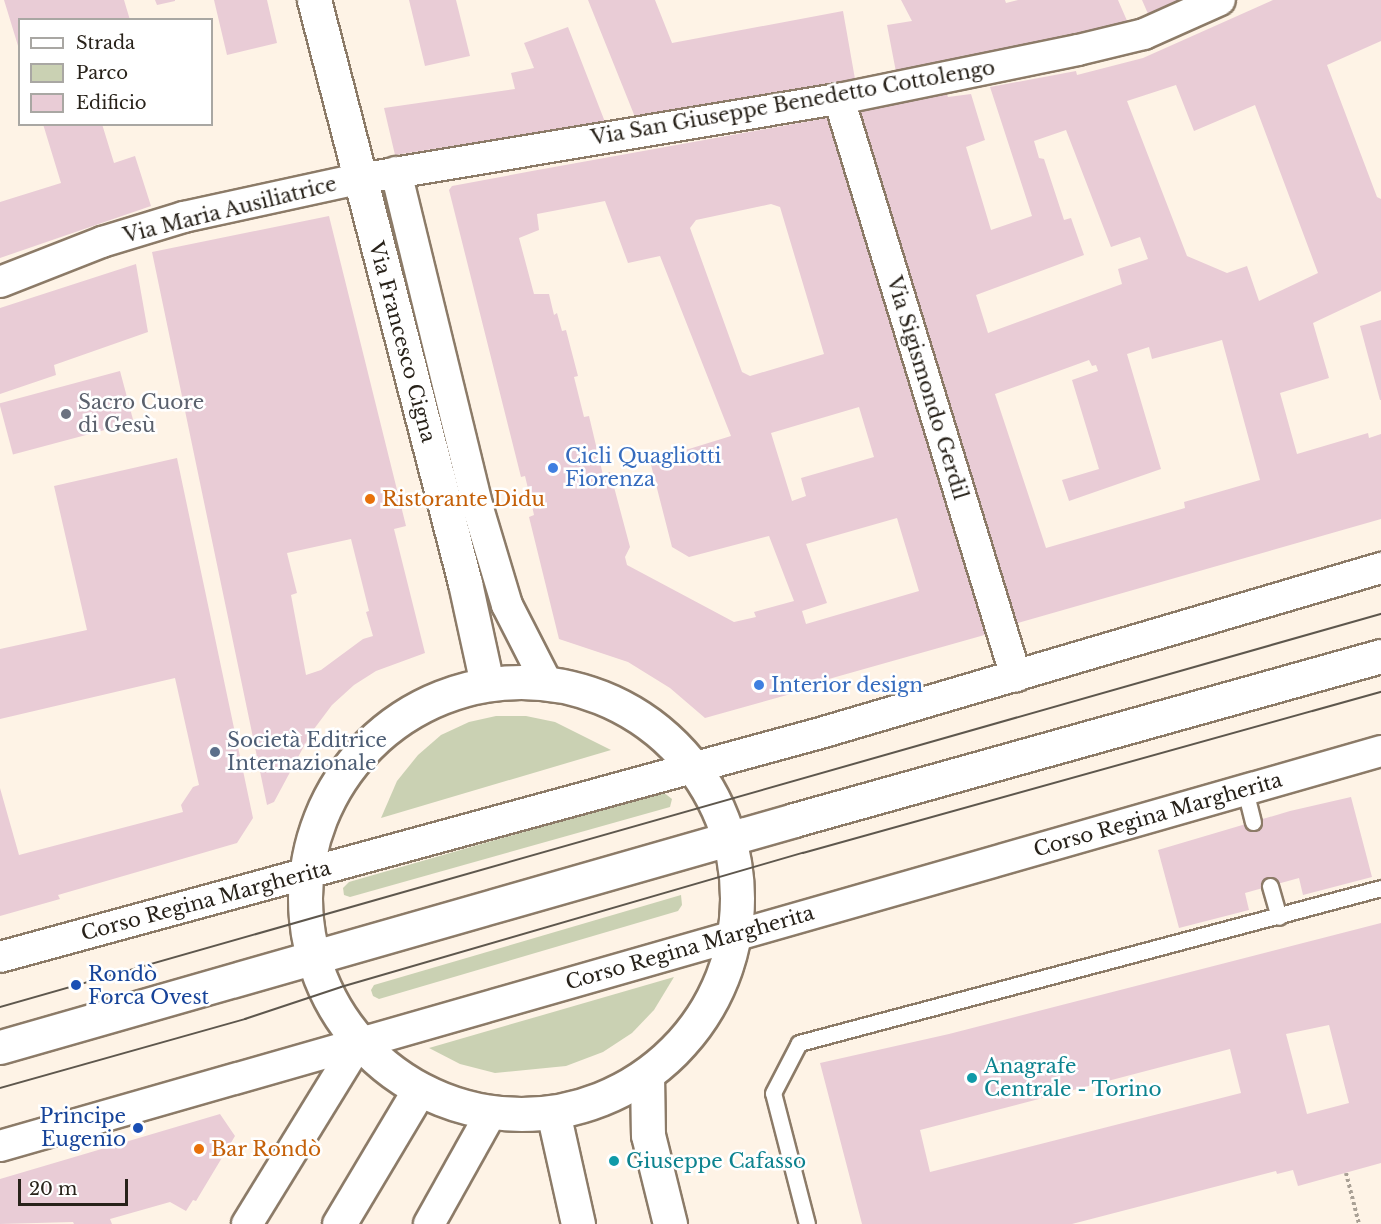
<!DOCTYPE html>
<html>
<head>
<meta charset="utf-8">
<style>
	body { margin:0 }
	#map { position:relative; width:1381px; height:1224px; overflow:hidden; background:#fef3e6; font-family:"Libre Baskerville",serif }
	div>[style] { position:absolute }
	.green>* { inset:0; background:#cad1b3 }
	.building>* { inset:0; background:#e9ccd6; transform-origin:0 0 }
	.path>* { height:4px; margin-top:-2px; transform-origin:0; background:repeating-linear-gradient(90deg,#a9a095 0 3px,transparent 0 6px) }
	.roads { filter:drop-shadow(2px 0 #8c7b68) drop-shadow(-2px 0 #8c7b68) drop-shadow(0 2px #8c7b68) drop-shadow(0 -2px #8c7b68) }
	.service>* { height:15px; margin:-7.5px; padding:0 7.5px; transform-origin:7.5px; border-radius:7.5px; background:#fff }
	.minor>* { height:30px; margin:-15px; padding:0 15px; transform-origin:15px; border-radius:15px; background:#fff }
	.tertiary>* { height:33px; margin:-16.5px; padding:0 16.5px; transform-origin:16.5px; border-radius:16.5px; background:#fff }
	.primary>* { height:33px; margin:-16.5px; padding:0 16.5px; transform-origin:16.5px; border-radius:16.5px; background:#fff }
	.primary>.ring { margin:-16.5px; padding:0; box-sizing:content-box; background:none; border:33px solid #fff; border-radius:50% }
	.tram>* { height:1.5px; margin:-0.75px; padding:0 0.75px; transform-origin:0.75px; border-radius:0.75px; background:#5e574d }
	.dots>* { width:16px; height:16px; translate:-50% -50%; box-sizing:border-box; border:3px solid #fff; border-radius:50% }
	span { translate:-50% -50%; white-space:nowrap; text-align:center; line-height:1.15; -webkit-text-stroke:5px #fff; paint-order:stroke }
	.street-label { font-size:20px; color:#28221a }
	.worship-label { font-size:20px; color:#5b616d }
	.left { translate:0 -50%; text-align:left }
	.shop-label { font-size:20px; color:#366cbe }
	.food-label { font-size:20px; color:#c56008 }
	.service-label { font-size:20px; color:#4e5e75 }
	.transit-label { font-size:20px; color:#164399 }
	.right { translate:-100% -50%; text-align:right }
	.culture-label { font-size:20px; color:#0d838f }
	.legend { position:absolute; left:18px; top:18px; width:195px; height:108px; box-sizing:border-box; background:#fff; border:2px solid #a9a7a3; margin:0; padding:8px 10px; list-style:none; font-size:18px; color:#28221a }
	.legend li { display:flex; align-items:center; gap:12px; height:30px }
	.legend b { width:30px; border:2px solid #a9a7a3 }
	.scale { position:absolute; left:18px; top:1179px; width:110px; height:27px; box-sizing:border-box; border:3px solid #28221a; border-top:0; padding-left:8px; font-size:18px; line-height:21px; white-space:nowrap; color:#28221a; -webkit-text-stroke:4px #fff; paint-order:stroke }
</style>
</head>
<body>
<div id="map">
	<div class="green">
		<div style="clip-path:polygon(496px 716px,526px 716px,555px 722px,611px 750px,381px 818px,397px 781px,418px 755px,441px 735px,469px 722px)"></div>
		<div style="clip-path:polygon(663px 792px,672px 799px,670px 807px,350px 897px,344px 895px,343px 888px,349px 882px)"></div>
		<div style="clip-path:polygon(681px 895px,682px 905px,678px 911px,379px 999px,373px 996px,371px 990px,374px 985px)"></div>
		<div style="clip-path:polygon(674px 977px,654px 1010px,632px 1033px,603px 1052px,566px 1066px,495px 1073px,460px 1064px,429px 1048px)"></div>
	</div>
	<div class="building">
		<div style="clip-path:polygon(4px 0,124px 0,130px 20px,20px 20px,19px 49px)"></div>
		<div style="clip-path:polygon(155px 0,175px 0,175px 1px,157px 5px)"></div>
		<div style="clip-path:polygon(214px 0,267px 0,277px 43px,227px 55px)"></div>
		<div style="clip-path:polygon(409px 0,456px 0,470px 56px,425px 66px)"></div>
		<div style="clip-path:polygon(588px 0,655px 0,672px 43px,843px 11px,855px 79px,635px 117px)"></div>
		<div style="clip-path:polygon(901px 0,1005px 0,1006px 3px,1018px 0,1118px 0,1128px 23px,896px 72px,887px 25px,912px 21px)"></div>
		<div style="clip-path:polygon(1142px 0,1186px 0,1149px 16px)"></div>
		<div style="clip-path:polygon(evenodd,1273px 0,1381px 0,1381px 41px,1327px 65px,1377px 197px,1381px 199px,1381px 291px,1313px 323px,1329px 378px,1280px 393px,1297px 454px,1368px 433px,1369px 438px,1381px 434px,1381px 519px,1014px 624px,854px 110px,946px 92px,948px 97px,971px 94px,985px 140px,966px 147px,991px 230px,1032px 216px,990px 87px,1076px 71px,1077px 75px,1143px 58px,1273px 0,1176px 85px,1194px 131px,1255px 105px,1318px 273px,1259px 301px,1247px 266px,1227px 273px,1187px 256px,1127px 101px,1176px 85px,1273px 0,1066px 130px,1111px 247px,1140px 237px,1148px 259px,1118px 269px,1122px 284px,988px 333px,976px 295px,1084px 255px,1071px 218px,1064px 220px,1044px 159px,1039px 158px,1034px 141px,1066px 130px,1273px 0,1222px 340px,1260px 480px,1184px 502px,1185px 508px,1046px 548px,995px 394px,1089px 360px,1092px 366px,1096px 365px,1098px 371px,1072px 380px,1099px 469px,1062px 480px,1069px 501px,1161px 469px,1127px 354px,1149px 347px,1152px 359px,1222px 340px)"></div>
		<div style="clip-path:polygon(568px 27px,605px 122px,395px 155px,384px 108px,515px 89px,511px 73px,534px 68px,524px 43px)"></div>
		<div style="clip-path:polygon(evenodd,827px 118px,832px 122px,904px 366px,988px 634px,804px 686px,805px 690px,705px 718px,670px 688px,628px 662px,559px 639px,529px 517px,534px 515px,530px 497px,525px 476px,521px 477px,449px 190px,452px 186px,532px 171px,827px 118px,605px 201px,628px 263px,660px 256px,731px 436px,650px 461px,672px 547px,689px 557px,769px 536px,794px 601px,754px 612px,756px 617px,734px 622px,627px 565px,625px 557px,630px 547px,610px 472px,603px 475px,589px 416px,584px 417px,574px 377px,578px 376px,566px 330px,562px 331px,557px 313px,554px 315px,549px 294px,534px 294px,519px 238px,539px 230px,537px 214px,605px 201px,827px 118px,771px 204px,780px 207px,824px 354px,750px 376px,742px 372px,690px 228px,696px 220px,771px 204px,827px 118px,859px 407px,874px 457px,801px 478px,806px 496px,792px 501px,771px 433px,859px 407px,827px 118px,897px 518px,919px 591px,806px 624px,802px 611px,827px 603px,806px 544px,897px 518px)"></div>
		<div style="clip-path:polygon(43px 124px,102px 124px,114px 163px,135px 156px,151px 206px,0 258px,0 202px,61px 183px)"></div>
		<div style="clip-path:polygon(evenodd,329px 216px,406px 526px,394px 529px,425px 653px,376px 671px,354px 685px,332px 705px,311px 733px,274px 802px,267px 805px,152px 252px,329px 216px,351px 539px,369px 611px,366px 612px,373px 636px,363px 639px,321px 670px,306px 675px,291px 595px,297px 593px,287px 553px,351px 539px)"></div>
		<div style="clip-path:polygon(136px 264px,148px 332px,54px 365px,56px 375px,0 394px,0 308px)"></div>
		<div style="clip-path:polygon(1381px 320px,1381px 400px,1380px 400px,1360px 326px)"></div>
		<div style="left:120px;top:371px;width:53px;height:125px;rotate:75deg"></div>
		<div style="clip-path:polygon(177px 458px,253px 818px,237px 843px,58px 895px,60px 899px,0 916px,0 788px,19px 855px,183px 812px,181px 805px,193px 787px,199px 785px,175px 678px,0 719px,0 649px,87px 630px,54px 486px)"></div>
		<div style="clip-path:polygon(1351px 797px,1372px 877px,1303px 895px,1299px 878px,1270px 886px,1245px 893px,1249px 910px,1179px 928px,1158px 850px,1290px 811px)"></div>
		<div style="clip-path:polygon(evenodd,1381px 923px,1381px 1163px,1298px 1186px,1293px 1170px,1277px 1174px,1276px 1171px,1072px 1224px,862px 1224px,820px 1063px,949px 1034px,1381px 923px,1329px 1025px,1349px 1103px,1307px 1114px,1286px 1034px,1329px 1025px,1381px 923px,1230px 1049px,1241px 1093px,930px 1172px,920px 1130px,1230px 1049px)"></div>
		<div style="clip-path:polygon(220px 1114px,235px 1136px,196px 1201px,193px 1200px,186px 1211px,170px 1202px,110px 1219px,112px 1224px,74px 1224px,73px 1222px,0 1224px,0 1179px)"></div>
	</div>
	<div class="path">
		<div style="left:1346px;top:1173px;width:53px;rotate:75.7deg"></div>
	</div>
	<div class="roads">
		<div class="service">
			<div style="left:1245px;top:790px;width:33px;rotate:76deg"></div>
			<div style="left:1270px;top:886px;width:32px;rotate:74deg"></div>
			<div style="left:807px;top:1224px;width:135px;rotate:-104.5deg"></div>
			<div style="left:773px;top:1093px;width:56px;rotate:-62.5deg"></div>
			<div style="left:799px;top:1043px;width:602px;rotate:-14.91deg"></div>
		</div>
		<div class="minor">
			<div style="left:839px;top:99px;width:604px;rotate:72.97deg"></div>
			<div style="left:396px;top:172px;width:343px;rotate:76.3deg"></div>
			<div style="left:477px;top:505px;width:104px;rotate:73.3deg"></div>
			<div style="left:507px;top:605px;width:88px;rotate:62.9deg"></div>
			<div style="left:0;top:282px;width:110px;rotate:-21.4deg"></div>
			<div style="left:102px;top:242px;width:86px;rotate:-17deg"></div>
			<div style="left:184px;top:217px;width:179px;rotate:-12.3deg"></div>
			<div style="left:359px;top:179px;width:487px;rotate:-9.5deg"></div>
			<div style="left:839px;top:99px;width:244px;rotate:-11.6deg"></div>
			<div style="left:1078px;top:50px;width:68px;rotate:-13.6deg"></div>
			<div style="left:1144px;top:34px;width:83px;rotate:-24.1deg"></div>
			<div style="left:0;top:957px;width:854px;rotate:-15.27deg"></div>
			<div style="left:824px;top:732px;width:581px;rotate:-16.41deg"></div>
			<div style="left:0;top:1146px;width:1436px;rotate:-15.96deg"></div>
			<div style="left:247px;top:1224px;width:214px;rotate:-58.4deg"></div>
			<div style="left:429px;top:1224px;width:127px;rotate:-60.8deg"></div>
		</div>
		<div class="tertiary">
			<div style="left:314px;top:0;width:602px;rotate:75.48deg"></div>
			<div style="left:465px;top:583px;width:103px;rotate:77.7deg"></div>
			<div style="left:647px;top:1074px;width:61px;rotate:89.1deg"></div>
			<div style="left:648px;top:1135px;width:92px;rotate:76.1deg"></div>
			<div style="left:553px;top:1112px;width:115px;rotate:77.4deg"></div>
		</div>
		<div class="primary">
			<div class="ring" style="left:305px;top:682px;width:399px;height:399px"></div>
			<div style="left:0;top:1047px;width:826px;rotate:-15.95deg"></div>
			<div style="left:794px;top:820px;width:609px;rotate:-15.61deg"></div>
			<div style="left:339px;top:1224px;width:156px;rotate:-59.2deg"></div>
		</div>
	</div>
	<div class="tram">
		<div style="left:0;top:1007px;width:1436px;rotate:-15.89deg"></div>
		<div style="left:0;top:1088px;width:255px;rotate:-15.7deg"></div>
		<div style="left:245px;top:1019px;width:101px;rotate:-18.4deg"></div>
		<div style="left:341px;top:987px;width:481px;rotate:-16.2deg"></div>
		<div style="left:803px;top:853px;width:600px;rotate:-15.57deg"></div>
	</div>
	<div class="dots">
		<div style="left:66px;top:414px;background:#6b7280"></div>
		<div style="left:553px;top:468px;background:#3f7fe0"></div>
		<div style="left:370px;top:499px;background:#e8710a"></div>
		<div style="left:759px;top:685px;background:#3f7fe0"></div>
		<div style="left:215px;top:752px;background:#5c6f8a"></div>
		<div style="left:76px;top:985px;background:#1a4fb4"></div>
		<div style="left:972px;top:1078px;background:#0f9aa8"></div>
		<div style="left:138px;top:1128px;background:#1a4fb4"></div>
		<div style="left:199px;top:1149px;background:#e8710a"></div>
		<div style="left:614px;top:1161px;background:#0f9aa8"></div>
	</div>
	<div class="street-label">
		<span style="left:793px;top:103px;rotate:-10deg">Via San Giuseppe Benedetto Cottolengo</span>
		<span style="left:230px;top:210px;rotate:-14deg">Via Maria Ausiliatrice</span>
		<span style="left:402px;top:342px;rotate:75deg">Via Francesco Cigna</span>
		<span style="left:927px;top:388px;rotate:73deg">Via Sigismondo Gerdil</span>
		<span style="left:1158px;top:815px;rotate:-16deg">Corso Regina Margherita</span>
		<span style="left:206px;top:901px;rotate:-15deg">Corso Regina Margherita</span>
		<span style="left:690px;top:948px;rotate:-16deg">Corso Regina Margherita</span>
	</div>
	<div class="worship-label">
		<span class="left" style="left:78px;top:414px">Sacro Cuore<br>di Gesù</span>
	</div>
	<div class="shop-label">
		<span class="left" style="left:565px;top:468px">Cicli Quagliotti<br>Fiorenza</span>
		<span class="left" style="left:771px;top:685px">Interior design</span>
	</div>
	<div class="food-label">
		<span class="left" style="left:382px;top:499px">Ristorante Didu</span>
		<span class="left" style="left:211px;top:1149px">Bar Rondò</span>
	</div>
	<div class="service-label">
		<span class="left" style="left:227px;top:752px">Società Editrice<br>Internazionale</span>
	</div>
	<div class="transit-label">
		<span class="left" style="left:88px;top:986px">Rondò<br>Forca Ovest</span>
		<span class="right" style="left:126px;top:1128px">Principe<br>Eugenio</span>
	</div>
	<div class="culture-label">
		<span class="left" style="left:984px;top:1078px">Anagrafe<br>Centrale - Torino</span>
		<span class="left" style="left:626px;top:1161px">Giuseppe Cafasso</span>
	</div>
	<ul class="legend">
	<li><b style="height:8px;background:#fff"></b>Strada</li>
	<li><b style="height:16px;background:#cad1b3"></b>Parco</li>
	<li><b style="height:16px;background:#e9ccd6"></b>Edificio</li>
	</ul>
	<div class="scale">20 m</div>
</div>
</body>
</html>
